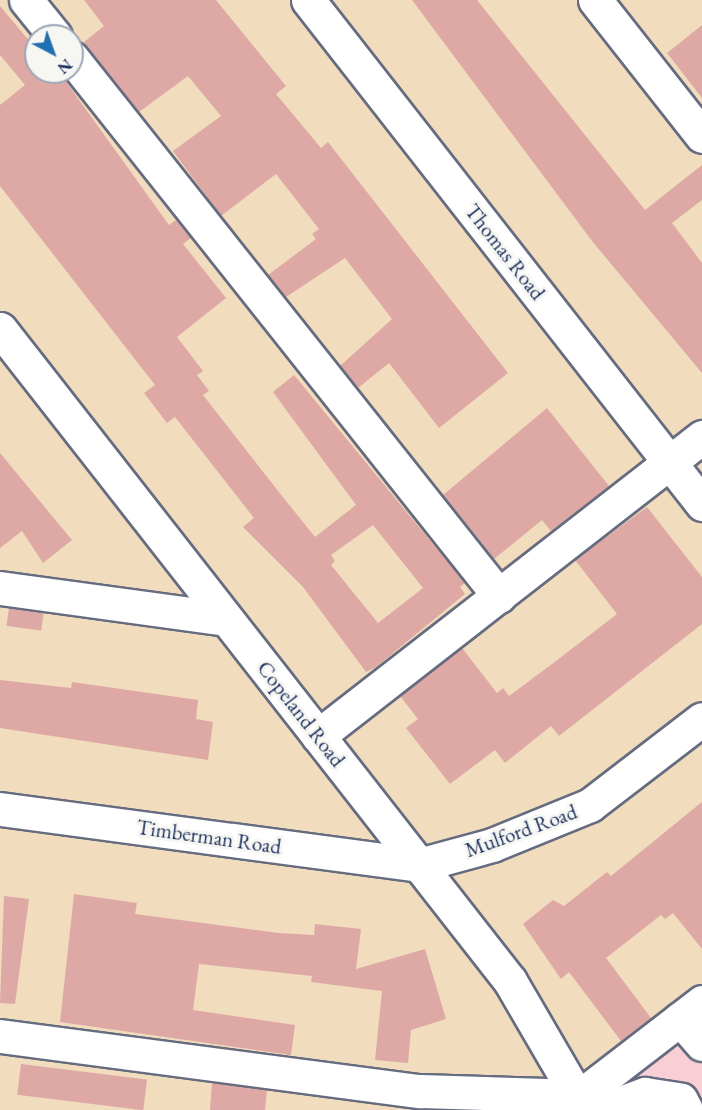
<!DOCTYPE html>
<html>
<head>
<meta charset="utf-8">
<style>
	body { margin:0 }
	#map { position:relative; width:702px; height:1110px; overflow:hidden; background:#f1dcbe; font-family:"EB Garamond",serif }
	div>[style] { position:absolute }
	.built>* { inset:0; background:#f7cfd5 }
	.building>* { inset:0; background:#dea9a5; transform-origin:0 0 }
	.roads { filter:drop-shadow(2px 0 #666c80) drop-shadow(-2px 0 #666c80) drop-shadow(0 2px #666c80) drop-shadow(0 -2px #666c80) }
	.minor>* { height:33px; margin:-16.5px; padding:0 16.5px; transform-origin:16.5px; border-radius:16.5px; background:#fff }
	span { translate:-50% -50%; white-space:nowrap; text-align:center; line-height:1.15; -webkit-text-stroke:6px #f6f6f2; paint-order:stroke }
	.street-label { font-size:21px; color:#1b2f5e }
	.north { position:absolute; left:24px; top:24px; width:60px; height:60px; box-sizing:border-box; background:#f6f6f2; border:2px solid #9ea6b7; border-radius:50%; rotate:139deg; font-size:16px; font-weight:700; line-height:24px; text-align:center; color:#1b2f5e }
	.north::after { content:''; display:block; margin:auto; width:21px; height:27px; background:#1f6fb2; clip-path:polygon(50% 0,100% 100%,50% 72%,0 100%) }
</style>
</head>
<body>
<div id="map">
	<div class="built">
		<div style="clip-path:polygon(702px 1002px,702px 1110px,582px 1110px)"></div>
	</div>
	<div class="building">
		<div style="clip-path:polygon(84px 0,216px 0,286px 86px,276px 94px,321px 148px,328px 142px,508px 373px,439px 428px,389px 363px,358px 388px,340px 366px,392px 319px,345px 258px,286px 297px,268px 275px,316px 239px,312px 234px,319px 229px,276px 174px,221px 216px,173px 151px,221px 116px,188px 76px,139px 112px,84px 42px,104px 26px)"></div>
		<div style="clip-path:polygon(412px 0,477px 0,645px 210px,702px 165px,702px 200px,672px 223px,702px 263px,702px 373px,592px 241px)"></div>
		<div style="clip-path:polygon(evenodd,0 6px,36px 49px,36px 72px,59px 72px,169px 225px,176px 220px,191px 238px,183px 244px,226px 298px,177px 337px,203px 371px,197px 375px,209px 391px,203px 395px,282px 496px,315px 537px,356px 505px,273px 392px,294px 375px,465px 583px,460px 587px,465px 594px,376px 667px,366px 672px,303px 587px,243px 527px,254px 518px,175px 417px,167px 423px,144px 393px,155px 385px,0 186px,0 105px,25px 85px,0 55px,0 6px,373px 525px,423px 588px,378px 623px,331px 565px,335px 561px,331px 555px,373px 525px)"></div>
		<div style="clip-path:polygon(702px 25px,702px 98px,667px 53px)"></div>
		<div style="clip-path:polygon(547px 408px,609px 486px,551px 531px,542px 520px,494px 559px,443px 495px)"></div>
		<div style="clip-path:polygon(0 453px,72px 540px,43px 563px,22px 531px,0 548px)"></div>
		<div style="clip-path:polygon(647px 507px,702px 577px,702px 624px,559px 736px,551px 726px,505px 763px,495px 750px,450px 784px,406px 728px,418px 719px,400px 696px,462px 648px,497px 693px,503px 688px,509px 696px,556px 661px,617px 614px,575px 560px)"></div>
		<div style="left:9px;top:608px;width:35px;height:18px;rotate:8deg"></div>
		<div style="clip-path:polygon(0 680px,71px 688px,72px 682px,198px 700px,196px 719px,213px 722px,208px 760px,0 728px)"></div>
		<div style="clip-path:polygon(702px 802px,702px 949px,673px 913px,665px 919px,661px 915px,606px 958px,651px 1018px,621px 1041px,569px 972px,561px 979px,523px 924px,553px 900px,564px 906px,607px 872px,611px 876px)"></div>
		<div style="clip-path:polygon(74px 894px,137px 903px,135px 914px,279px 933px,314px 935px,315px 924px,361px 929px,356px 969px,425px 949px,446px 1019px,411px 1030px,408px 1063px,375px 1060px,382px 991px,311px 982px,312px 976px,199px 964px,193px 1010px,295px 1025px,291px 1055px,60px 1022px)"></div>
		<div style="clip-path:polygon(4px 896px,29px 899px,15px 1004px,0 1003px)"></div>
		<div style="left:21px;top:1064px;width:127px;height:31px;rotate:7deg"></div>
		<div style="clip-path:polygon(212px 1083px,267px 1090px,265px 1110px,210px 1110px)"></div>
	</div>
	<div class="roads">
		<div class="minor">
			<div style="left:26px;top:0;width:46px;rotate:51.1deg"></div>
			<div style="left:308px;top:0;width:640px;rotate:51.98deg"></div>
			<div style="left:595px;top:0;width:173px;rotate:51.8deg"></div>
			<div style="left:72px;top:58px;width:687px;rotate:51.56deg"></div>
			<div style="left:0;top:329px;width:828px;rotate:51.97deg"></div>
			<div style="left:510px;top:981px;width:149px;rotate:59.8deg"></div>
			<div style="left:0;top:588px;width:228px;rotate:7.8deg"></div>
			<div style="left:318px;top:736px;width:487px;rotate:-37.9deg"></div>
			<div style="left:0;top:809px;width:423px;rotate:7.6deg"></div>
			<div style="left:419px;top:865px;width:76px;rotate:-15.3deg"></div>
			<div style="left:492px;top:845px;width:106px;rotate:-22.2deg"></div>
			<div style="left:590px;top:805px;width:141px;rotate:-37.5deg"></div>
			<div style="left:680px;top:1019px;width:33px;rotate:49deg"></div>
			<div style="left:0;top:1036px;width:424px;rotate:7.5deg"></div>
			<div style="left:420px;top:1091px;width:160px;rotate:1.8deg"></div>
			<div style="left:580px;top:1096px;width:154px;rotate:-37.6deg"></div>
			<div style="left:613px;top:1106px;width:34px;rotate:-21deg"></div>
			<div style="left:645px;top:1094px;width:36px;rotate:9deg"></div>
			<div style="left:681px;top:1100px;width:11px;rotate:63deg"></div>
		</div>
	</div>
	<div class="street-label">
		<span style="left:505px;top:252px;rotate:52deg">Thomas Road</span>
		<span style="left:301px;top:714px;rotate:52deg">Copeland Road</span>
		<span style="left:521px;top:831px;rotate:-20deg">Mulford Road</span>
		<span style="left:209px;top:837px;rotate:8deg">Timberman Road</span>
	</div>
	<div class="north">N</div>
</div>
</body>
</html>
